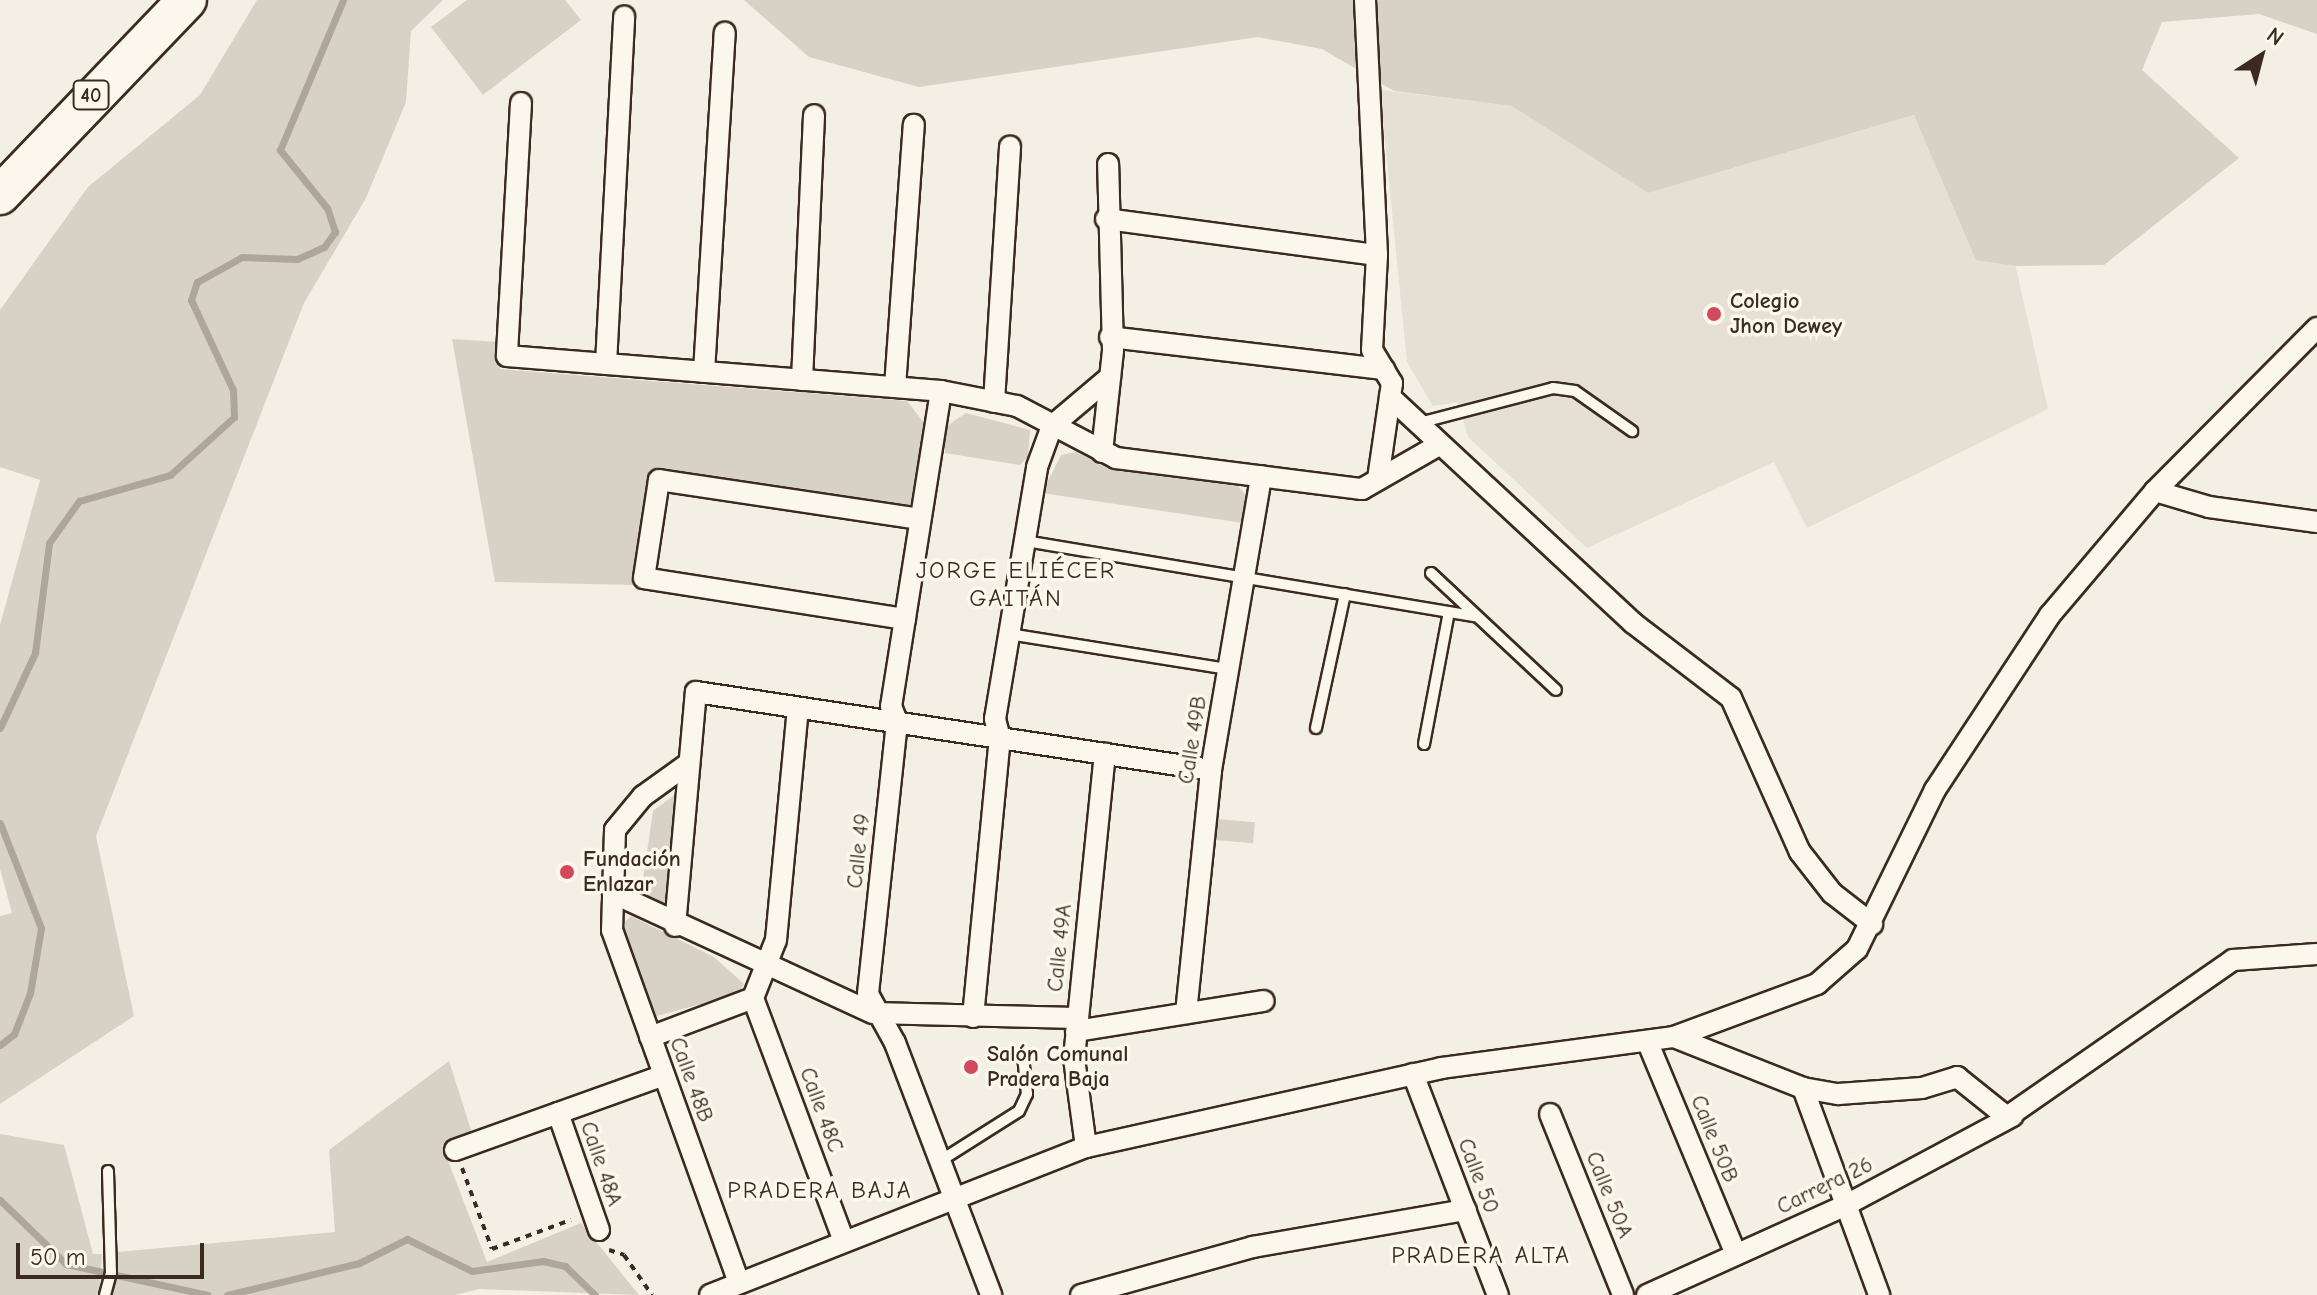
<!DOCTYPE html>
<html>
<head>
<meta charset="utf-8">
<style>
	body { margin:0 }
	#map { position:relative; width:2317px; height:1295px; overflow:hidden; background:#f3efe4; font-family:"Comic Neue",sans-serif }
	div>[style] { position:absolute }
	.built>* { inset:0; background:#e5dfd4 }
	.green>* { inset:0; background:#d8d1c6; transform-origin:0 0 }
	.stream>* { height:7px; margin:-3.5px; padding:0 3.5px; transform-origin:3.5px; border-radius:3.5px; background:#afa69a }
	.path>* { height:4px; margin-top:-2px; transform-origin:0; background:repeating-linear-gradient(90deg,#3b2a1e 0 6px,transparent 0 12px) }
	.roads { filter:drop-shadow(2px 0 #3b2a1e) drop-shadow(-2px 0 #3b2a1e) drop-shadow(0 2px #3b2a1e) drop-shadow(0 -2px #3b2a1e) }
	.lane>* { height:10px; margin:-5px; padding:0 5px; transform-origin:5px; border-radius:5px; background:#fbf7ec }
	.street>* { height:20px; margin:-10px; padding:0 10px; transform-origin:10px; border-radius:10px; background:#fbf7ec }
	.highway>* { height:38px; margin:-19px; padding:0 19px; transform-origin:19px; border-radius:19px; background:#fbf7ec }
	.dots>* { width:22px; height:22px; translate:-50% -50%; box-sizing:border-box; border:4px solid #fbf7ec; border-radius:50% }
	span { translate:-50% -50%; white-space:nowrap; text-align:center; line-height:1.15; -webkit-text-stroke:7px #fbf7ec; paint-order:stroke }
	.shield-label span { padding:2px 6px; background:#fbf7ec; border:2px solid; border-radius:6px; -webkit-text-stroke-width:0 }
	.shield-label { font-size:20px; color:#3b2a1e; font-weight:700 }
	.poi-label { font-size:22px; color:#3b2a1e; font-weight:700 }
	.left { translate:0 -50%; text-align:left }
	.street-label { font-size:22px; color:#3b2a1e }
	.neighbourhood-label { font-size:24px; color:#3b2a1e; letter-spacing:2px }
	.north { position:absolute; left:2221px; top:16px; width:80px; height:80px; -webkit-text-stroke:6px #fbf7ec; paint-order:stroke; rotate:36deg; font-size:22px; font-weight:700; line-height:32px; text-align:center; color:#3b2a1e }
	.north::after { content:''; display:block; margin:auto; width:28px; height:36px; background:#3b2a1e; clip-path:polygon(50% 0,100% 100%,50% 72%,0 100%) }
	.scale { position:absolute; left:16px; top:1243px; width:188px; height:36px; box-sizing:border-box; border:4px solid #3b2a1e; border-top:0; padding-left:10px; font-size:24px; line-height:28px; white-space:nowrap; color:#3b2a1e; -webkit-text-stroke:6px #fbf7ec; paint-order:stroke }
</style>
</head>
<body>
<div id="map">
	<div class="built">
		<div style="clip-path:polygon(1380px 90px,1512px 106px,1648px 193px,1977px 97px,2048px 409px,1807px 528px,1774px 462px,1587px 548px,1468px 437px,1458px 402px,1433px 406px,1407px 362px)"></div>
	</div>
	<div class="green">
		<div style="clip-path:polygon(257px 0,443px 0,411px 31px,406px 102px,366px 198px,304px 303px,96px 836px,134px 1016px,0 1104px,0 916px,12px 913px,0 869px,0 625px,40px 480px,0 467px,0 310px,88px 187px,200px 95px)"></div>
		<div style="clip-path:polygon(467px 0,565px 0,581px 20px,483px 95px,431px 27px)"></div>
		<div style="clip-path:polygon(744px 0,2317px 0,2317px 34px,2259px 14px,2162px 22px,2142px 70px,2239px 158px,2104px 265px,2016px 266px,1976px 260px,1914px 115px,1648px 193px,1512px 106px,1394px 91px,1322px 49px,1258px 37px,919px 87px,809px 57px)"></div>
		<div style="clip-path:polygon(452px 339px,498px 342px,500px 369px,907px 401px,925px 424px,910px 508px,652px 469px,636px 585px,495px 582px)"></div>
		<div style="clip-path:polygon(966px 413px,1030px 430px,1028px 456px,1020px 465px,945px 453px,944px 428px)"></div>
		<div style="clip-path:polygon(1076px 452px,1111px 470px,1238px 486px,1245px 494px,1243px 523px,1042px 493px,1061px 455px)"></div>
		<div style="clip-path:polygon(677px 793px,667px 910px,640px 900px,653px 811px)"></div>
		<div style="left:1217px;top:819px;width:38px;height:21px;rotate:5deg"></div>
		<div style="clip-path:polygon(631px 916px,714px 957px,744px 984px,738px 994px,653px 1017px,621px 925px)"></div>
		<div style="clip-path:polygon(449px 1061px,472px 1133px,442px 1145px,487px 1262px,581px 1223px,639px 1295px,479px 1289px,455px 1295px,113px 1295px,117px 1252px,335px 1232px,329px 1150px)"></div>
		<div style="clip-path:polygon(0 1134px,64px 1145px,93px 1254px,102px 1254px,99px 1295px,0 1295px)"></div>
	</div>
	<div class="stream">
		<div style="left:0;top:728px;width:83px;rotate:-65deg"></div>
		<div style="left:35px;top:653px;width:111px;rotate:-82.7deg"></div>
		<div style="left:49px;top:543px;width:52px;rotate:-54.5deg"></div>
		<div style="left:79px;top:501px;width:95px;rotate:-15.9deg"></div>
		<div style="left:170px;top:475px;width:86px;rotate:-42.2deg"></div>
		<div style="left:234px;top:417px;width:27px;rotate:-92deg"></div>
		<div style="left:233px;top:390px;width:99px;rotate:-115deg"></div>
		<div style="left:191px;top:300px;width:19px;rotate:-72deg"></div>
		<div style="left:197px;top:282px;width:51px;rotate:-29.1deg"></div>
		<div style="left:242px;top:257px;width:55px;rotate:2.1deg"></div>
		<div style="left:297px;top:259px;width:30px;rotate:-24deg"></div>
		<div style="left:324px;top:247px;width:19px;rotate:-54deg"></div>
		<div style="left:335px;top:232px;width:25px;rotate:-108deg"></div>
		<div style="left:327px;top:208px;width:75px;rotate:-129deg"></div>
		<div style="left:280px;top:150px;width:163px;rotate:-67.2deg"></div>
		<div style="left:0;top:823px;width:113px;rotate:68.7deg"></div>
		<div style="left:41px;top:928px;width:66px;rotate:99.6deg"></div>
		<div style="left:30px;top:993px;width:44px;rotate:111.3deg"></div>
		<div style="left:14px;top:1034px;width:18px;rotate:142deg"></div>
		<div style="left:0;top:1200px;width:92px;rotate:44.1deg"></div>
		<div style="left:66px;top:1264px;width:145px;rotate:12.3deg"></div>
		<div style="left:227px;top:1295px;width:136px;rotate:-13.6deg"></div>
		<div style="left:359px;top:1263px;width:54px;rotate:-26.6deg"></div>
		<div style="left:407px;top:1239px;width:72px;rotate:26.2deg"></div>
		<div style="left:472px;top:1271px;width:72px;rotate:-8deg"></div>
		<div style="left:543px;top:1261px;width:23px;rotate:13deg"></div>
		<div style="left:565px;top:1266px;width:42px;rotate:44deg"></div>
	</div>
	<div class="path">
		<div style="left:462px;top:1168px;width:86px;rotate:69.7deg"></div>
		<div style="left:492px;top:1249px;width:84px;rotate:-20.2deg"></div>
		<div style="left:609px;top:1250px;width:16px;rotate:18deg"></div>
		<div style="left:624px;top:1255px;width:49px;rotate:55deg"></div>
	</div>
	<div class="roads">
		<div class="lane">
			<div style="left:1419px;top:423px;width:138px;rotate:-14.6deg"></div>
			<div style="left:1553px;top:388px;width:22px;rotate:8deg"></div>
			<div style="left:1575px;top:391px;width:70px;rotate:35.1deg"></div>
			<div style="left:1025px;top:541px;width:456px;rotate:9.5deg"></div>
			<div style="left:1431px;top:573px;width:171px;rotate:43.1deg"></div>
			<div style="left:1009px;top:634px;width:222px;rotate:9.1deg"></div>
			<div style="left:1316px;top:728px;width:137px;rotate:-77.8deg"></div>
			<div style="left:1424px;top:744px;width:134px;rotate:-79.3deg"></div>
			<div style="left:940px;top:1161px;width:93px;rotate:-32.3deg"></div>
			<div style="left:1019px;top:1111px;width:19px;rotate:-65deg"></div>
			<div style="left:1027px;top:1094px;width:38px;rotate:-96deg"></div>
			<div style="left:105px;top:1295px;width:23px;rotate:-75deg"></div>
			<div style="left:111px;top:1273px;width:102px;rotate:-91.7deg"></div>
		</div>
		<div class="street">
			<div style="left:1365px;top:0;width:255px;rotate:87.3deg"></div>
			<div style="left:1377px;top:255px;width:95px;rotate:93deg"></div>
			<div style="left:1372px;top:350px;width:39px;rotate:59deg"></div>
			<div style="left:1392px;top:383px;width:97px;rotate:98.3deg"></div>
			<div style="left:521px;top:103px;width:253px;rotate:93.2deg"></div>
			<div style="left:507px;top:356px;width:435px;rotate:4.6deg"></div>
			<div style="left:941px;top:391px;width:77px;rotate:11.2deg"></div>
			<div style="left:1017px;top:406px;width:112px;rotate:27.7deg"></div>
			<div style="left:1116px;top:458px;width:248px;rotate:7.2deg"></div>
			<div style="left:1362px;top:489px;width:86px;rotate:-29.8deg"></div>
			<div style="left:1106px;top:219px;width:273px;rotate:7.6deg"></div>
			<div style="left:1110px;top:337px;width:276px;rotate:6.7deg"></div>
			<div style="left:606px;top:364px;width:348px;rotate:-87deg"></div>
			<div style="left:704px;top:372px;width:340px;rotate:-86.5deg"></div>
			<div style="left:802px;top:380px;width:265px;rotate:-87.4deg"></div>
			<div style="left:895px;top:387px;width:263px;rotate:-85.9deg"></div>
			<div style="left:941px;top:391px;width:319px;rotate:99deg"></div>
			<div style="left:891px;top:706px;width:17px;rotate:69deg"></div>
			<div style="left:897px;top:722px;width:274px;rotate:96.1deg"></div>
			<div style="left:868px;top:994px;width:56px;rotate:61.1deg"></div>
			<div style="left:895px;top:1043px;width:270px;rotate:69.1deg"></div>
			<div style="left:1390px;top:397px;width:332px;rotate:42.9deg"></div>
			<div style="left:1633px;top:623px;width:123px;rotate:37.4deg"></div>
			<div style="left:1731px;top:698px;width:169px;rotate:65.9deg"></div>
			<div style="left:1800px;top:852px;width:52px;rotate:52deg"></div>
			<div style="left:1832px;top:893px;width:51px;rotate:37.8deg"></div>
			<div style="left:994px;top:402px;width:256px;rotate:-86.4deg"></div>
			<div style="left:1102px;top:452px;width:103px;rotate:-83.8deg"></div>
			<div style="left:1113px;top:350px;width:186px;rotate:-91.5deg"></div>
			<div style="left:2155px;top:491px;width:56px;rotate:16.5deg"></div>
			<div style="left:2209px;top:507px;width:109px;rotate:7.9deg"></div>
			<div style="left:905px;top:619px;width:264px;rotate:-171.1deg"></div>
			<div style="left:644px;top:578px;width:99px;rotate:-81.3deg"></div>
			<div style="left:659px;top:480px;width:264px;rotate:8.5deg"></div>
			<div style="left:689px;top:763px;width:57px;rotate:144.3deg"></div>
			<div style="left:643px;top:796px;width:44px;rotate:129.5deg"></div>
			<div style="left:615px;top:830px;width:100px;rotate:91.7deg"></div>
			<div style="left:612px;top:930px;width:372px;rotate:70.2deg"></div>
			<div style="left:613px;top:893px;width:286px;rotate:24.8deg"></div>
			<div style="left:873px;top:1013px;width:204px;rotate:1.4deg"></div>
			<div style="left:675px;top:926px;width:235px;rotate:-84.9deg"></div>
			<div style="left:696px;top:692px;width:521px;rotate:8.61deg"></div>
			<div style="left:753px;top:998px;width:257px;rotate:69.5deg"></div>
			<div style="left:1186px;top:1013px;width:244px;rotate:-84.1deg"></div>
			<div style="left:1211px;top:770px;width:298px;rotate:-80.3deg"></div>
			<div style="left:973px;top:1017px;width:280px;rotate:-84.5deg"></div>
			<div style="left:1000px;top:738px;width:20px;rotate:-105deg"></div>
			<div style="left:995px;top:719px;width:255px;rotate:-80.5deg"></div>
			<div style="left:1037px;top:467px;width:44px;rotate:-69.9deg"></div>
			<div style="left:1052px;top:426px;width:76px;rotate:-40.2deg"></div>
			<div style="left:1076px;top:1031px;width:190px;rotate:-9.1deg"></div>
			<div style="left:650px;top:1037px;width:110px;rotate:-20.7deg"></div>
			<div style="left:753px;top:998px;width:62px;rotate:-68.4deg"></div>
			<div style="left:776px;top:940px;width:233px;rotate:-84.6deg"></div>
			<div style="left:1674px;top:1037px;width:139px;rotate:21.6deg"></div>
			<div style="left:1803px;top:1088px;width:36px;rotate:10deg"></div>
			<div style="left:1838px;top:1094px;width:84px;rotate:-4.1deg"></div>
			<div style="left:1922px;top:1088px;width:37px;rotate:-17deg"></div>
			<div style="left:1957px;top:1077px;width:64px;rotate:38.7deg"></div>
			<div style="left:2007px;top:1117px;width:275px;rotate:-34.8deg"></div>
			<div style="left:2233px;top:960px;width:84px;rotate:-4.1deg"></div>
			<div style="left:1648px;top:1043px;width:229px;rotate:67.4deg"></div>
			<div style="left:1413px;top:1074px;width:237px;rotate:69deg"></div>
			<div style="left:1803px;top:1088px;width:221px;rotate:69.8deg"></div>
			<div style="left:558px;top:1113px;width:124px;rotate:70.7deg"></div>
			<div style="left:1550px;top:1114px;width:195px;rotate:68deg"></div>
			<div style="left:1086px;top:1147px;width:90px;rotate:-97.7deg"></div>
			<div style="left:1074px;top:1058px;width:306px;rotate:-84.2deg"></div>
			<div style="left:455px;top:1150px;width:222px;rotate:-19.7deg"></div>
			<div style="left:710px;top:1295px;width:404px;rotate:-21.5deg"></div>
			<div style="left:1086px;top:1147px;width:364px;rotate:-12.5deg"></div>
			<div style="left:1441px;top:1068px;width:235px;rotate:-7.6deg"></div>
			<div style="left:1674px;top:1037px;width:153px;rotate:-20.3deg"></div>
			<div style="left:1817px;top:984px;width:53px;rotate:-41.2deg"></div>
			<div style="left:1857px;top:949px;width:177px;rotate:-63.9deg"></div>
			<div style="left:1935px;top:790px;width:209px;rotate:-56.7deg"></div>
			<div style="left:2050px;top:615px;width:162px;rotate:-49.7deg"></div>
			<div style="left:2155px;top:491px;width:230px;rotate:-45.2deg"></div>
			<div style="left:1081px;top:1295px;width:179px;rotate:-15.6deg"></div>
			<div style="left:1253px;top:1247px;width:216px;rotate:-9.9deg"></div>
			<div style="left:1647px;top:1295px;width:218px;rotate:-24.3deg"></div>
			<div style="left:1846px;top:1205px;width:189px;rotate:-28.1deg"></div>
		</div>
		<div class="highway">
			<div style="left:0;top:195px;width:270px;rotate:-46.2deg"></div>
		</div>
	</div>
	<div class="dots">
		<div style="left:1714px;top:314px;background:#d1495b"></div>
		<div style="left:567px;top:872px;background:#d1495b"></div>
		<div style="left:971px;top:1067px;background:#d1495b"></div>
	</div>
	<div class="shield-label">
		<span style="left:91px;top:95px">40</span>
	</div>
	<div class="poi-label">
		<span class="left" style="left:1730px;top:314px">Colegio<br>Jhon Dewey</span>
		<span class="left" style="left:583px;top:872px">Fundación<br>Enlazar</span>
		<span class="left" style="left:987px;top:1067px">Salón Comunal<br>Pradera Baja</span>
	</div>
	<div class="street-label">
		<span style="left:1193px;top:740px;rotate:-81deg">Calle 49B</span>
		<span style="left:859px;top:851px;rotate:-84deg">Calle 49</span>
		<span style="left:1060px;top:948px;rotate:-84deg">Calle 49A</span>
		<span style="left:691px;top:1080px;rotate:70deg">Calle 48B</span>
		<span style="left:821px;top:1110px;rotate:70deg">Calle 48C</span>
		<span style="left:1714px;top:1139px;rotate:68deg">Calle 50B</span>
		<span style="left:601px;top:1164px;rotate:71deg">Calle 48A</span>
		<span style="left:1478px;top:1176px;rotate:69deg">Calle 50</span>
		<span style="left:1825px;top:1186px;rotate:-26deg">Carrera 26</span>
		<span style="left:1609px;top:1195px;rotate:68deg">Calle 50A</span>
	</div>
	<div class="neighbourhood-label">
		<span style="left:1016px;top:585px">JORGE ELIÉCER<br>GAITÁN</span>
		<span style="left:820px;top:1191px">PRADERA BAJA</span>
		<span style="left:1481px;top:1256px">PRADERA ALTA</span>
	</div>
	<div class="north">N</div>
	<div class="scale">50 m</div>
</div>
</body>
</html>
